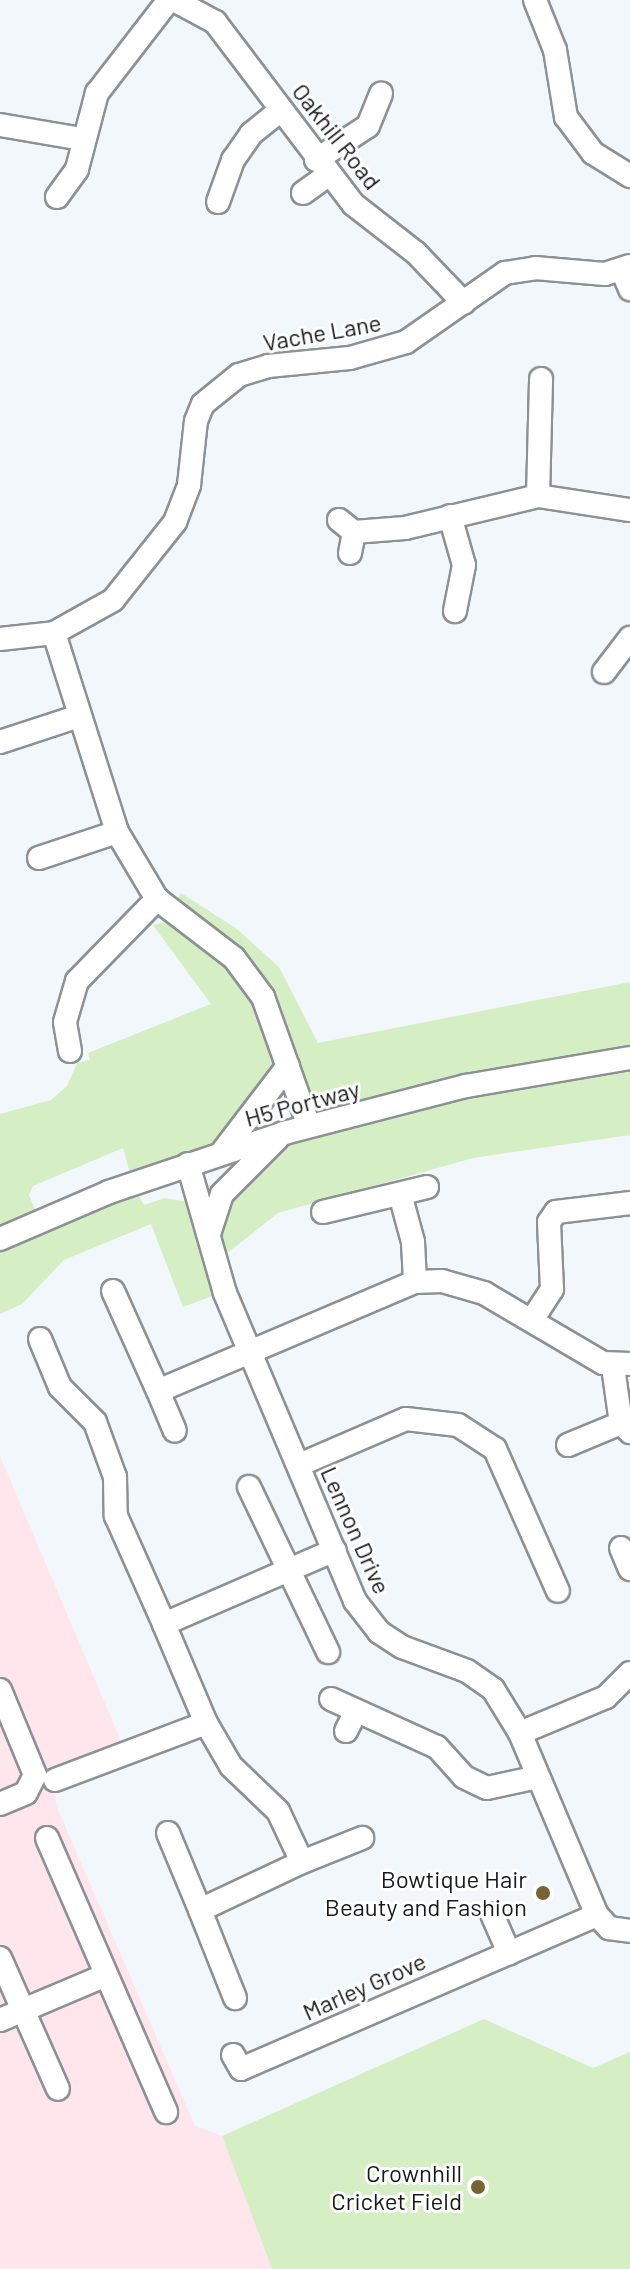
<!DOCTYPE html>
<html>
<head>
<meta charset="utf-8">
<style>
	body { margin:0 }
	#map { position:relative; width:630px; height:2269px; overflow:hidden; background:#f2f7fc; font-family:Barlow,sans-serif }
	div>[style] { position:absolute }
	.industrial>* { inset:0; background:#ffe5ec }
	.green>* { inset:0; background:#d6eec3 }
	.roads { filter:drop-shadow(2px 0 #8c9195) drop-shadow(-2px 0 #8c9195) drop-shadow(0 2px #8c9195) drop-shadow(0 -2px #8c9195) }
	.minor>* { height:22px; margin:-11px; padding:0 11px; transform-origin:11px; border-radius:11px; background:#fff }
	.dots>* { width:22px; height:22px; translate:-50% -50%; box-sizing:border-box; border:4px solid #fff; border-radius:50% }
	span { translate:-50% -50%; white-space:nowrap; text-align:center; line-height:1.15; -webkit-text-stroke:6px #fff; paint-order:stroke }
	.street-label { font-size:24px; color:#161819 }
	.poi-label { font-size:24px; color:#161819 }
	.right { translate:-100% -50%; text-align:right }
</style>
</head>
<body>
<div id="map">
	<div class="industrial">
		<div style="clip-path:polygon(0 1456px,121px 1741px,54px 1769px,56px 1805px,195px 2126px,222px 2136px,272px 2269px,0 2269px)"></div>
	</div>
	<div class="green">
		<div style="clip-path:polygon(evenodd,181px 893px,237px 929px,279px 967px,318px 1043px,630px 982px,630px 1135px,473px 1158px,278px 1213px,216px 1262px,215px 1295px,183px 1307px,151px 1224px,64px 1260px,22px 1304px,0 1314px,0 1114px,51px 1100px,67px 1086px,77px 1063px,90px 1060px,88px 1053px,211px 1004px,153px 925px,165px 922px,181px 893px,289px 1067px,309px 1126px,222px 1194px,204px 1216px,188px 1202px,165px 1198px,144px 1205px,134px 1188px,222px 1152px,289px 1067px,181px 893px,123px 1148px,134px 1188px,40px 1221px,29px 1195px,33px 1186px,123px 1148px)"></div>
		<div style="clip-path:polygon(484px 2019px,593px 2068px,630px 2052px,630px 2269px,272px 2269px,222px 2136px)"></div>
	</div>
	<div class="roads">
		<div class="minor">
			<div style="left:174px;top:0;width:47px;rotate:28.2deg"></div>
			<div style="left:215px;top:22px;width:228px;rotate:52.8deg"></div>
			<div style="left:353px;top:204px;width:80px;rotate:37.9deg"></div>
			<div style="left:416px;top:253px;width:69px;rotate:46.2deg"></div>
			<div style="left:535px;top:0;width:54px;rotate:68.2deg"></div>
			<div style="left:555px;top:50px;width:68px;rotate:80.7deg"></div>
			<div style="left:566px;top:117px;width:45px;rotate:53.1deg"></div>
			<div style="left:593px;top:153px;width:44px;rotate:31.9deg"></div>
			<div style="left:0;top:125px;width:83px;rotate:9.7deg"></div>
			<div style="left:316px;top:160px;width:62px;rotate:-33.2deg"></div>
			<div style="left:368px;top:126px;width:35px;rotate:-68deg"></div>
			<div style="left:303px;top:193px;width:31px;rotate:-36deg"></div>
			<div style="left:57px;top:197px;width:34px;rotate:-54deg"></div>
			<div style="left:77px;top:169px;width:79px;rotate:-75.3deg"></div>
			<div style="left:97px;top:93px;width:118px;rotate:-52.3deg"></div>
			<div style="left:218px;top:202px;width:45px;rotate:-70.3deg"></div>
			<div style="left:233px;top:160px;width:32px;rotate:-55deg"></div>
			<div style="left:251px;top:134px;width:38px;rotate:-39deg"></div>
			<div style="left:622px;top:270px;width:21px;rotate:67deg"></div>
			<div style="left:538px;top:496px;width:117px;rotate:-88.5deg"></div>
			<div style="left:450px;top:516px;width:51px;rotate:74.1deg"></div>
			<div style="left:464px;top:565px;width:47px;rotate:101.1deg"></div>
			<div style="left:339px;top:520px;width:19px;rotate:39deg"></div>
			<div style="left:354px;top:532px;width:51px;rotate:-4.5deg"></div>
			<div style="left:405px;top:528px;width:137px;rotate:-13.5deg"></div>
			<div style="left:538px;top:496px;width:93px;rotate:8.7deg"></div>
			<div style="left:350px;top:553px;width:21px;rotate:-79deg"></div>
			<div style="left:54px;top:633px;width:209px;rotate:72.4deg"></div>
			<div style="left:117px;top:832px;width:78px;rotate:59.2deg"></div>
			<div style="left:157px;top:899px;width:97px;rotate:37.5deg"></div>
			<div style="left:234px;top:958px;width:49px;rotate:53.4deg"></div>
			<div style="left:263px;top:997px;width:137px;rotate:70.4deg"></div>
			<div style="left:0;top:639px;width:54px;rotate:-6.3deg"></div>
			<div style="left:54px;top:633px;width:68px;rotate:-29.2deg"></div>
			<div style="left:113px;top:600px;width:100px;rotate:-51.5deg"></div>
			<div style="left:175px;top:522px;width:40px;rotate:-69deg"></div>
			<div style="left:189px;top:485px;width:64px;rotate:-83.8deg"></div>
			<div style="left:196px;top:421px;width:18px;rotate:-68deg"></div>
			<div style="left:203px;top:404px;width:46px;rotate:-38.9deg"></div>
			<div style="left:239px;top:375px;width:30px;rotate:-17deg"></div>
			<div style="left:268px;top:366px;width:82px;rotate:-5.6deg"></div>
			<div style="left:350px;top:358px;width:58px;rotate:-15.9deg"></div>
			<div style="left:406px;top:342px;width:121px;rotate:-34.9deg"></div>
			<div style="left:505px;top:273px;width:30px;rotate:-9deg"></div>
			<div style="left:535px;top:268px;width:70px;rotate:4.9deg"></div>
			<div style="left:605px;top:274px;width:26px;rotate:-18deg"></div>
			<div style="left:604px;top:672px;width:43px;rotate:-52.6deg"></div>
			<div style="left:0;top:742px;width:83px;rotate:-18.2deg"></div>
			<div style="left:39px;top:858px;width:82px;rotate:-18.4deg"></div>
			<div style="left:70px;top:1051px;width:29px;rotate:-100deg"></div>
			<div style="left:65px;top:1022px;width:43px;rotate:-73.7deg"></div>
			<div style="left:77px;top:981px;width:115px;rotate:-45.7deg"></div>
			<div style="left:223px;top:1151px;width:107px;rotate:-52.6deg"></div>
			<div style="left:188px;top:1164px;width:134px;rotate:74deg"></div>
			<div style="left:225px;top:1293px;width:334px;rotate:67.1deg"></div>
			<div style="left:355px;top:1601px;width:39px;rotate:52deg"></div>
			<div style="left:379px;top:1632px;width:27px;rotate:33deg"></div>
			<div style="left:402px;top:1647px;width:69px;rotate:20.3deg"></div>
			<div style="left:467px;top:1671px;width:32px;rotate:35deg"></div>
			<div style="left:493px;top:1689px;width:52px;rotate:58.5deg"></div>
			<div style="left:520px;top:1733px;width:198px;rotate:67.1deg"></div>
			<div style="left:597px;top:1915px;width:18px;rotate:47deg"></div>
			<div style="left:609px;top:1928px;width:21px;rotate:8deg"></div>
			<div style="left:400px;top:1194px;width:50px;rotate:74.8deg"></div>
			<div style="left:413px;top:1242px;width:40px;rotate:87.1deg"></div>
			<div style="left:323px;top:1212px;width:107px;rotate:-13.5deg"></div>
			<div style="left:209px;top:1234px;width:42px;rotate:-72deg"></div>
			<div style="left:222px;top:1194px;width:78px;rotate:-45deg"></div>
			<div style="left:0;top:1239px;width:119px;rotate:-23.3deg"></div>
			<div style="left:109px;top:1192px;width:185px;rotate:-18.6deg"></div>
			<div style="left:284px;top:1133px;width:188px;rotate:-14.5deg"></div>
			<div style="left:466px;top:1086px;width:166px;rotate:-9.7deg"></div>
			<div style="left:113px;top:1291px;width:110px;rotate:65.8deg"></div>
			<div style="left:158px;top:1391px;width:279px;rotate:-23deg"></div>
			<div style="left:415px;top:1282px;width:27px;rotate:-2deg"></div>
			<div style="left:442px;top:1281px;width:44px;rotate:15.9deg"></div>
			<div style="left:484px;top:1293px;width:138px;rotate:30.5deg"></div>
			<div style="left:603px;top:1363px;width:27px;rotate:2deg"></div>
			<div style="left:532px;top:1320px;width:37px;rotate:-57deg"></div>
			<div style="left:552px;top:1289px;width:67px;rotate:-92.6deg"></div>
			<div style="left:549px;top:1222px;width:12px;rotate:-55deg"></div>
			<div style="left:556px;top:1212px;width:75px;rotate:-6.9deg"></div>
			<div style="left:40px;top:1339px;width:52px;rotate:67.4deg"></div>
			<div style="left:60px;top:1387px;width:49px;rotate:45deg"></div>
			<div style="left:95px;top:1422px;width:59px;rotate:70deg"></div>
			<div style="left:115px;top:1477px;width:39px;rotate:89deg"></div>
			<div style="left:116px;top:1516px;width:118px;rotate:66deg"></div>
			<div style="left:164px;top:1624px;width:186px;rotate:-23.4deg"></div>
			<div style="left:613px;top:1367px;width:57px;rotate:81.9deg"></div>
			<div style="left:621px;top:1423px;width:13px;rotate:45deg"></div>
			<div style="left:158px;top:1391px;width:43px;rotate:67deg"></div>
			<div style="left:568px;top:1445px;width:57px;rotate:-22.5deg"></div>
			<div style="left:299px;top:1465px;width:116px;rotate:-23.3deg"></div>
			<div style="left:406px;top:1419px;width:52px;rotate:6.6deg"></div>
			<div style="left:458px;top:1425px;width:44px;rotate:33deg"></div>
			<div style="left:495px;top:1449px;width:155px;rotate:66.1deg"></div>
			<div style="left:249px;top:1487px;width:183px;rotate:64.4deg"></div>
			<div style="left:621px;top:1548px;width:23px;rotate:67deg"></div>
			<div style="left:0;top:1690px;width:92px;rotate:67.6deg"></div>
			<div style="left:35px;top:1775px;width:20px;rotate:117deg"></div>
			<div style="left:26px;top:1793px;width:28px;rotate:157deg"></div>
			<div style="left:331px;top:1699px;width:116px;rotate:24.4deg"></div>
			<div style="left:437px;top:1747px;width:40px;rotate:48deg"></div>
			<div style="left:464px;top:1777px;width:25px;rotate:26deg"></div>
			<div style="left:487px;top:1788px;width:52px;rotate:-12.2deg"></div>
			<div style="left:206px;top:1723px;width:50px;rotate:59.8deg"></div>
			<div style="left:231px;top:1766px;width:65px;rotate:43.8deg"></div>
			<div style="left:278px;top:1811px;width:56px;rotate:64.8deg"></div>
			<div style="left:302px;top:1862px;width:65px;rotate:-21.8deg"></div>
			<div style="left:346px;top:1731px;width:22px;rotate:-63deg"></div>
			<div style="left:520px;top:1733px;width:93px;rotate:-22.7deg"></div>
			<div style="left:606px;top:1697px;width:34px;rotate:-45deg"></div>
			<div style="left:55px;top:1780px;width:161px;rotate:-20.7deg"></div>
			<div style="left:206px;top:1723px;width:108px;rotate:-113deg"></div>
			<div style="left:168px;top:1833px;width:83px;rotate:67.4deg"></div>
			<div style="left:200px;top:1910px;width:113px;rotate:-25.2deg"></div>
			<div style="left:47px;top:1838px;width:299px;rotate:66.5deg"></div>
			<div style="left:200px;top:1910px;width:95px;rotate:68.3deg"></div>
			<div style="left:492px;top:1914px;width:43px;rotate:66.4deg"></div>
			<div style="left:0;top:1958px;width:143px;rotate:66.1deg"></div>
			<div style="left:0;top:2020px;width:115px;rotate:-23deg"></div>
			<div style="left:233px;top:2055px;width:16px;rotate:60deg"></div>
			<div style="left:241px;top:2069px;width:388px;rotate:-23.4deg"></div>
		</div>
	</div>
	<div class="dots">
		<div style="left:543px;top:1893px;background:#786332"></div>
		<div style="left:478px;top:2187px;background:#786332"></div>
	</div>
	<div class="street-label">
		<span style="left:337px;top:136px;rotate:52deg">Oakhill Road</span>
		<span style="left:322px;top:332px;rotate:-10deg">Vache Lane</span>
		<span style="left:302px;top:1103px;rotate:-15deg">H5 Portway</span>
		<span style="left:356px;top:1530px;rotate:66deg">Lennon Drive</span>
		<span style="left:364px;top:1986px;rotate:-24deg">Marley Grove</span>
	</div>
	<div class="poi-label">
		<span class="right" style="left:527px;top:1893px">Bowtique Hair<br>Beauty and Fashion</span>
		<span class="right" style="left:462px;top:2187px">Crownhill<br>Cricket Field</span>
	</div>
</div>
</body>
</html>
